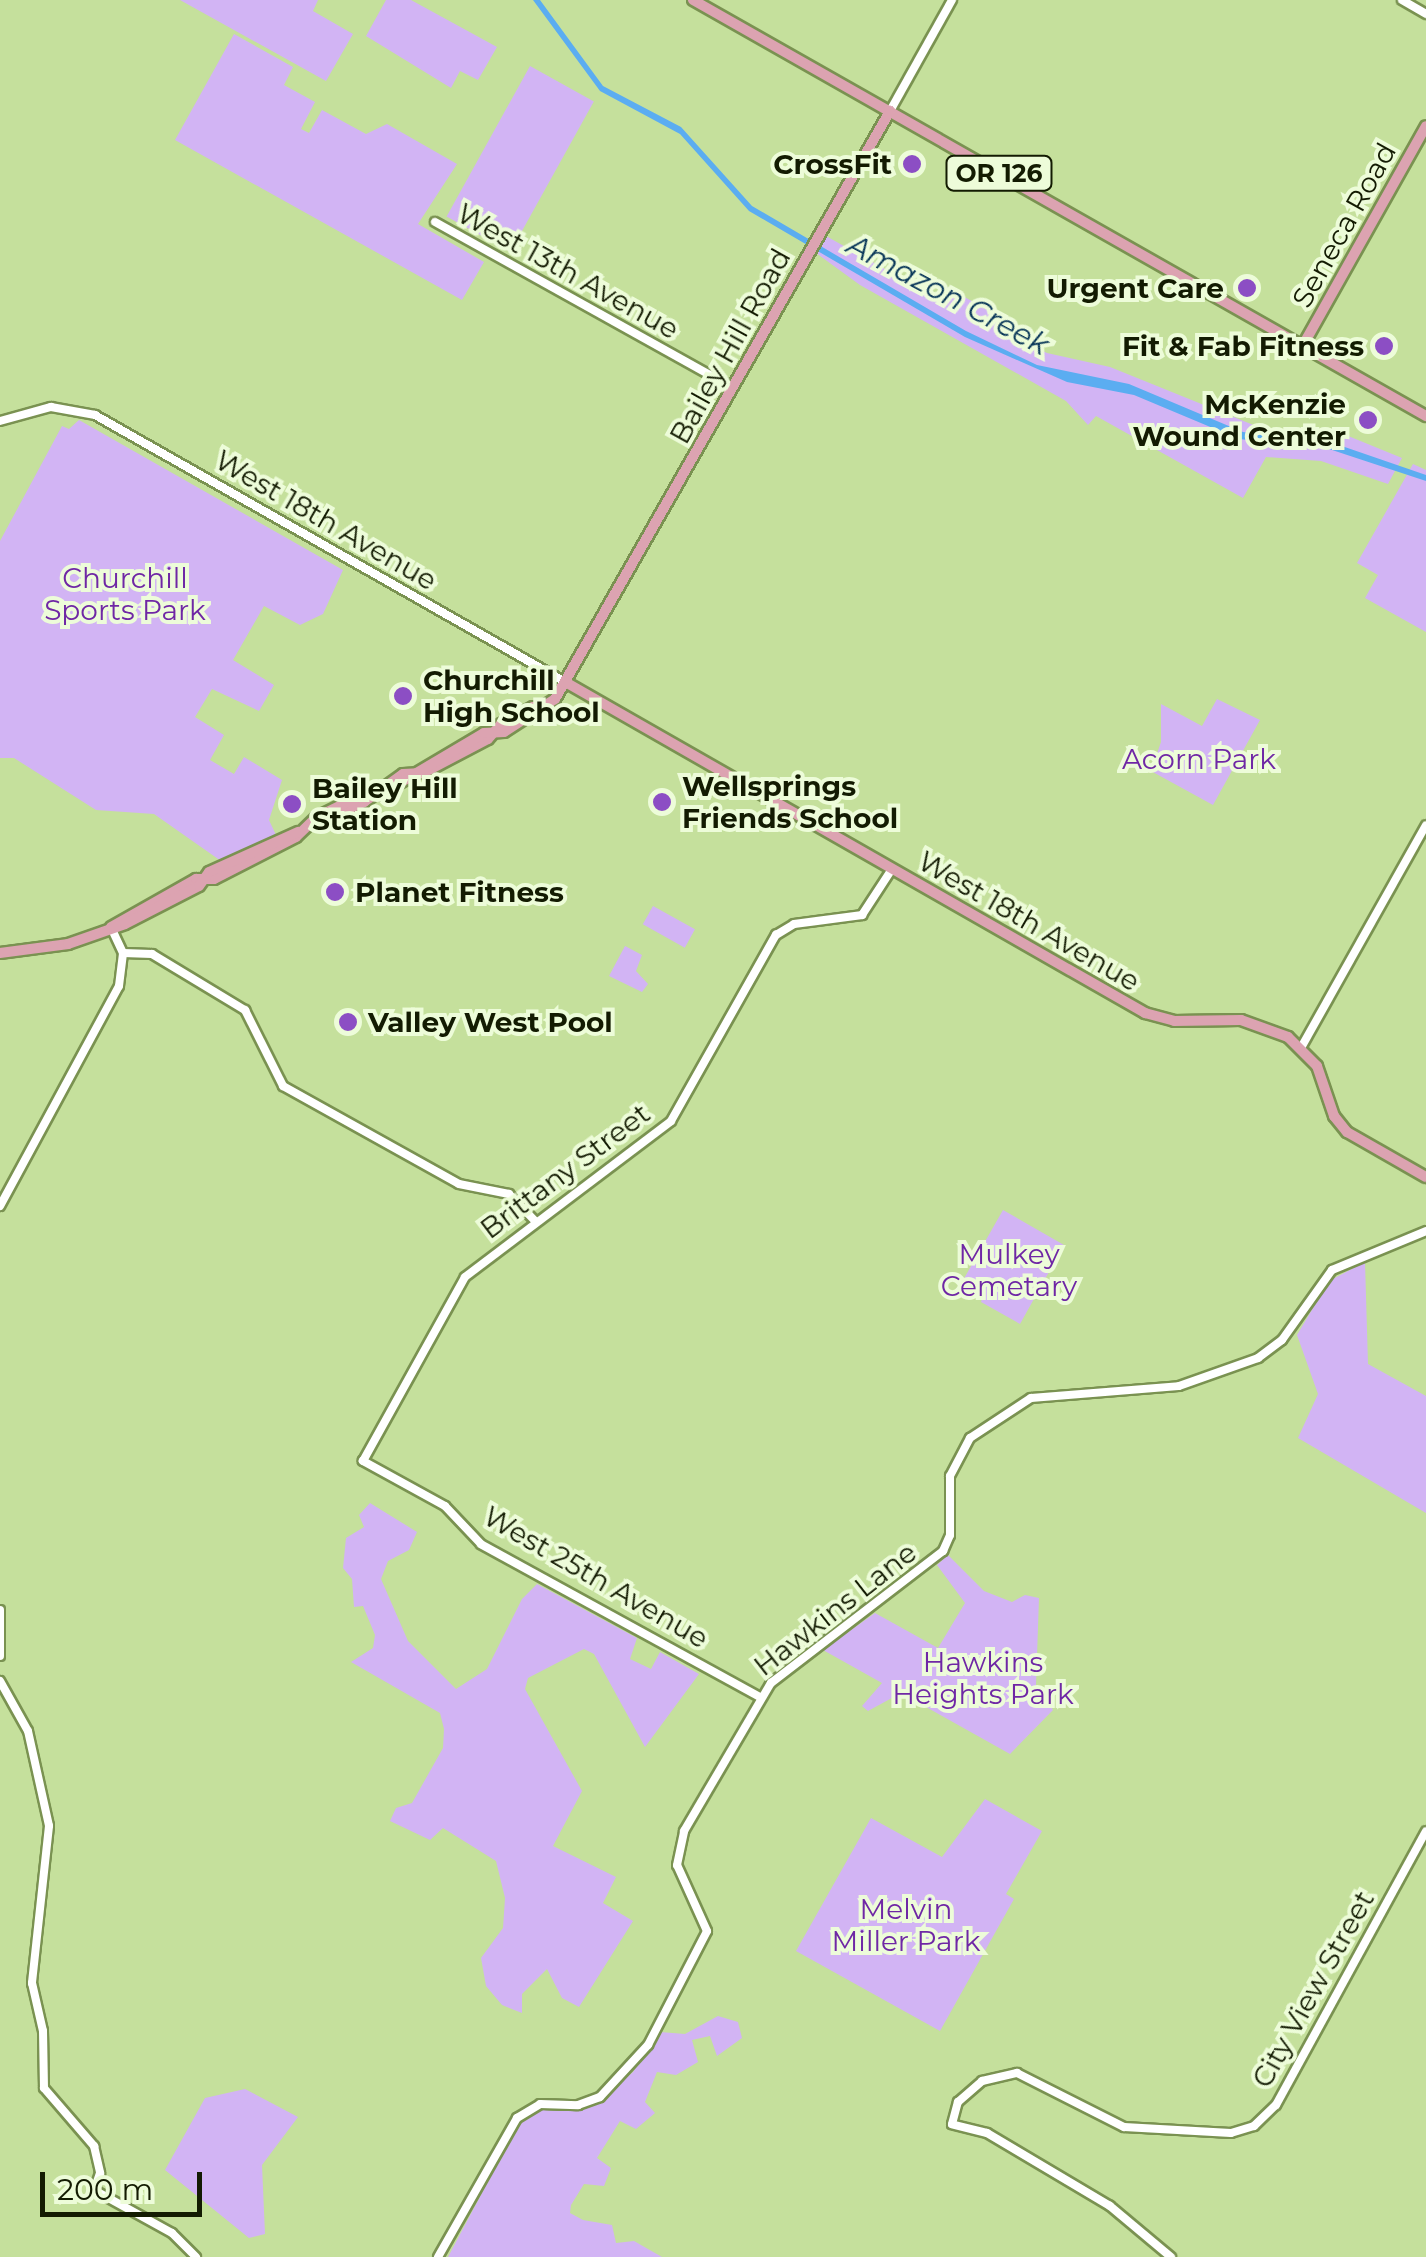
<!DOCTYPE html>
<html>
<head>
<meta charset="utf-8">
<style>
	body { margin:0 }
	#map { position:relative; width:1426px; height:2257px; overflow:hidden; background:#c5e09c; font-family:Montserrat,sans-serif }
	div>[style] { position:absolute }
	.green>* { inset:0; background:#d2b4f4; transform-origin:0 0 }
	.water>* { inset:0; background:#5badf1 }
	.roads { filter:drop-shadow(2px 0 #7a9251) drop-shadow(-2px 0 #7a9251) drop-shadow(0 2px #7a9251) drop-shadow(0 -2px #7a9251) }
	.minor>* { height:8px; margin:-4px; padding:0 4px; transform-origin:4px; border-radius:4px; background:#fff }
	.major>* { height:10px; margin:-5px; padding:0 5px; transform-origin:5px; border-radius:5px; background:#dca3b1 }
	.dots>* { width:28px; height:28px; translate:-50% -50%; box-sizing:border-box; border:5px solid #edfcd9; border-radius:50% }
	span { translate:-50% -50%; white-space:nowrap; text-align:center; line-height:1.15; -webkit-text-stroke:8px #edfcd9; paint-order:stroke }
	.shield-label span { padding:2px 8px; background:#edfcd9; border:2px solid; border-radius:8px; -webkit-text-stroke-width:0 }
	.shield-label { font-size:25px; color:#131b02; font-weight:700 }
	.poi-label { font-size:28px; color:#131b02; font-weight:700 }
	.right { translate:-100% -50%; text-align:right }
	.left { translate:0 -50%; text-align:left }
	.street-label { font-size:28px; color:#131b02 }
	.park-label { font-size:28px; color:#6f27a5 }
	.water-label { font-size:30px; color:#083658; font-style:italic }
	.scale { position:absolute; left:40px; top:2172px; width:162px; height:45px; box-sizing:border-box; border:5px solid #131b02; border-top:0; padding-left:12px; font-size:30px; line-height:35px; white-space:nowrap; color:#131b02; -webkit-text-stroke:8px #edfcd9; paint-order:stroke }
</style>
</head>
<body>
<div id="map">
	<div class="green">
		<div style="clip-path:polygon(180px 0,318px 0,313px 11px,353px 34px,326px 81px)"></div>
		<div style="clip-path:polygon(386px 0,411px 0,497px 47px,478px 80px,460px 71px,451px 88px,366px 36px)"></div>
		<div style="clip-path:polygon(234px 34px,293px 67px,284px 85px,315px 102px,301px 129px,309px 133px,322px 110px,366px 134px,387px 124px,457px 164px,418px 224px,484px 262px,462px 300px,175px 140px)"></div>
		<div style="left:530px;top:66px;width:73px;height:172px;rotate:29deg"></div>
		<div style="clip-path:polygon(826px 236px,937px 298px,945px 286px,1018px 327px,1014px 337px,1047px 353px,1110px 367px,1276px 434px,1336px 431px,1402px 458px,1388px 484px,1321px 461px,1266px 457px,1243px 498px,1096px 416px,1088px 425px,1066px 401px,860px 285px,816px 253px)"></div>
		<div style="clip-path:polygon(79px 420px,343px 570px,323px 614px,300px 625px,264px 606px,233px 660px,274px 685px,259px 711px,212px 689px,195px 717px,224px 735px,210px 760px,234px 774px,244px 757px,282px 780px,269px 820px,276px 835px,221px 861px,154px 814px,96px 810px,14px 758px,0 758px,0 541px,62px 426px,69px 429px)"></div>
		<div style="clip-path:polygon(1413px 464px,1426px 470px,1426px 632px,1365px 598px,1378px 575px,1357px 563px)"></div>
		<div style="clip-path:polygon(1217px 699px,1260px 720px,1213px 805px,1151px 771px,1161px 742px,1161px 704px,1202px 726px)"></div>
		<div style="left:653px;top:906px;width:48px;height:21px;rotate:29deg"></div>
		<div style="clip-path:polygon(625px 946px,642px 955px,636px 971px,648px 984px,642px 992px,609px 976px)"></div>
		<div style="clip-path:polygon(1003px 1210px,1064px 1245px,1020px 1324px,981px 1302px,983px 1296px,962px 1282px)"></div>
		<div style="clip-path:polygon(1365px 1262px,1368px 1364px,1426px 1396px,1426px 1513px,1298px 1438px,1318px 1394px,1297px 1335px,1329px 1281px)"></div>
		<div style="clip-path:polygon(370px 1503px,417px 1532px,409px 1550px,388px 1561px,381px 1579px,408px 1641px,456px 1689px,487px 1669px,522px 1599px,537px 1584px,637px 1638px,630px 1659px,651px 1669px,660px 1652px,699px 1674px,645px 1747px,594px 1654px,584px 1649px,528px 1678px,525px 1689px,582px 1791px,553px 1846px,616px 1877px,603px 1903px,633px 1921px,579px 2007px,562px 1998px,547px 1969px,522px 1994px,522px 2013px,502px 2005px,486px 1986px,481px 1958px,503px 1928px,505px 1898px,496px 1861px,443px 1828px,430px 1840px,390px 1821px,396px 1808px,412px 1803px,443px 1748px,444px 1729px,440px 1713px,351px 1662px,373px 1648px,375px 1635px,363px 1606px,354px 1607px,352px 1579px,343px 1568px,346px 1538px,364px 1527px,359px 1515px)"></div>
		<div style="clip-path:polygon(948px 1555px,984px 1591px,1012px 1602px,1025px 1595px,1039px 1598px,1036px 1685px,1053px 1710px,1010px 1754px,901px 1693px,868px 1711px,862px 1706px,882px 1683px,823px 1650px,875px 1613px,938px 1648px,965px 1603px,937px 1565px)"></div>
		<div style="clip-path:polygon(985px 1799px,1042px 1831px,1006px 1894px,1014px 1899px,940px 2031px,796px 1951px,871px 1818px,942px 1857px)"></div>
		<div style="clip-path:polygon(718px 2016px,738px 2022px,742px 2038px,717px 2056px,710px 2036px,692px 2040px,698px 2062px,676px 2075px,657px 2072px,645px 2102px,655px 2113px,636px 2129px,620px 2121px,597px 2158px,611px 2168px,604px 2186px,584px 2184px,571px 2205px,570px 2213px,583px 2220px,612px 2225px,616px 2243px,634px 2241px,662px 2257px,448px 2257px,520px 2121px,540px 2108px,593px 2106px,633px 2072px,660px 2032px,685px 2034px)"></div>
		<div style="clip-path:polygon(245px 2089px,298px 2117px,262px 2165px,265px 2234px,249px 2238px,165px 2170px,205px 2098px)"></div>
	</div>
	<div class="water">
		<div style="clip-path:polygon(533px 0,540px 0,603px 86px,681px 127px,752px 206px,966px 331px,1037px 365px,1129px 384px,1243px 432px,1336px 444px,1426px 475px,1426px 481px,1326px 448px,1239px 439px,1134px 395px,1067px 382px,965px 337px,749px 211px,680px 134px,600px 91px)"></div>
	</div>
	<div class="roads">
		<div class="minor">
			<div style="left:1402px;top:0;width:28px;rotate:30deg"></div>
			<div style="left:890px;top:111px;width:127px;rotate:-60.8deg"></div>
			<div style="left:435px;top:222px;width:340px;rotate:29.1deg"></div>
			<div style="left:0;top:421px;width:53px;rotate:-15.4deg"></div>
			<div style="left:51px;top:407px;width:45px;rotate:10.3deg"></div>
			<div style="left:95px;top:415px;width:543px;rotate:29.59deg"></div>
			<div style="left:123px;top:953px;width:29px;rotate:2deg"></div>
			<div style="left:152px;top:954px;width:109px;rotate:31.1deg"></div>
			<div style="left:245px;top:1010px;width:85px;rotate:63.4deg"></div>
			<div style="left:283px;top:1086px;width:201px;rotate:29.1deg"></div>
			<div style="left:459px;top:1184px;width:51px;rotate:11.3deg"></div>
			<div style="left:509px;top:1194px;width:39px;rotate:46deg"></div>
			<div style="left:1302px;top:1046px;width:253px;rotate:-60.7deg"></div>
			<div style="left:0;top:1206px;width:250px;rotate:-61.6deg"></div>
			<div style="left:119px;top:986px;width:33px;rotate:-83deg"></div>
			<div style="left:123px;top:953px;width:29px;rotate:-115deg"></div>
			<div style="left:0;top:1610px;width:46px;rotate:90deg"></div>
			<div style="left:0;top:1681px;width:57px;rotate:60.8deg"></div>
			<div style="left:28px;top:1731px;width:97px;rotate:77.5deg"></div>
			<div style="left:49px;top:1826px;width:158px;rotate:96.2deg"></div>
			<div style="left:32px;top:1983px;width:49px;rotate:77.1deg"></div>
			<div style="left:43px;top:2031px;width:57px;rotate:89deg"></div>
			<div style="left:44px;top:2088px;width:77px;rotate:49.2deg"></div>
			<div style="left:94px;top:2146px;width:28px;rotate:77deg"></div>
			<div style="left:100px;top:2173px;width:18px;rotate:109deg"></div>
			<div style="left:94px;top:2190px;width:89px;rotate:28.9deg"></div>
			<div style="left:172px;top:2233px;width:34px;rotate:45deg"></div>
			<div style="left:760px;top:1697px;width:318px;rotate:-151.3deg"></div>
			<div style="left:481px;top:1544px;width:52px;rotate:-133.5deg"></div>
			<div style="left:445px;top:1506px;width:94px;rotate:-151.2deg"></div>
			<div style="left:363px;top:1461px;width:210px;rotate:-61deg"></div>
			<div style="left:465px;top:1277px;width:258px;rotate:-37.1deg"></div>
			<div style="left:671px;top:1121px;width:214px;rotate:-60.6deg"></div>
			<div style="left:776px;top:935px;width:21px;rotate:-31deg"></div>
			<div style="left:794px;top:924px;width:69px;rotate:-7.5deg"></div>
			<div style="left:862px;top:915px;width:55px;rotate:-56.9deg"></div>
			<div style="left:438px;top:2257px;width:160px;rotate:-60.4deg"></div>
			<div style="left:517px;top:2118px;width:27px;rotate:-31deg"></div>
			<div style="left:540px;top:2104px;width:38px;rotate:2deg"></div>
			<div style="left:578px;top:2105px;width:23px;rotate:-20deg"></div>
			<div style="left:600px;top:2097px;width:71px;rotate:-47.3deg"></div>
			<div style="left:648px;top:2045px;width:128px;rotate:-62.6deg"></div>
			<div style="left:707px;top:1931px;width:72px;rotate:-114.4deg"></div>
			<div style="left:677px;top:1865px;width:35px;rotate:-78deg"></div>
			<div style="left:684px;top:1831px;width:172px;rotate:-59.6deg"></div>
			<div style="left:771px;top:1683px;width:217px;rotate:-37.5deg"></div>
			<div style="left:943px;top:1551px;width:17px;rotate:-66deg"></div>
			<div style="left:950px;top:1535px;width:59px;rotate:-90deg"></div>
			<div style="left:950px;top:1476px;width:43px;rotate:-62.2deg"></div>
			<div style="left:970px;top:1438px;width:73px;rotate:-33.3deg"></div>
			<div style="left:1031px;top:1398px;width:148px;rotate:-4.6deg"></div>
			<div style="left:1179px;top:1386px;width:84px;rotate:-19.5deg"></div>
			<div style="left:1258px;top:1358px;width:30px;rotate:-37deg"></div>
			<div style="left:1282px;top:1340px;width:86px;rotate:-54.5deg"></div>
			<div style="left:1332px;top:1270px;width:102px;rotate:-22.5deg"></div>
			<div style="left:1171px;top:2257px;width:80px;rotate:-140.1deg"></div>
			<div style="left:1110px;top:2206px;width:143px;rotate:-149.3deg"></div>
			<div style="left:987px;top:2133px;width:36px;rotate:-166deg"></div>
			<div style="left:952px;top:2124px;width:23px;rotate:-75deg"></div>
			<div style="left:958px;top:2102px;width:32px;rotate:-41deg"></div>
			<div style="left:982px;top:2081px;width:36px;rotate:-13deg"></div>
			<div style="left:1017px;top:2073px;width:120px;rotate:26.8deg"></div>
			<div style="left:1124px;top:2127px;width:107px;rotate:3.2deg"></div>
			<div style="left:1231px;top:2133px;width:24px;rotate:-17deg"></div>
			<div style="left:1254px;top:2126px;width:30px;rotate:-44deg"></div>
			<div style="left:1276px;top:2105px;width:312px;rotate:-61.3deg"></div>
		</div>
		<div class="major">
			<div style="left:693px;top:0;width:843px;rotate:29.58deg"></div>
			<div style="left:1302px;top:347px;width:253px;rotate:-60.7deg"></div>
			<div style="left:567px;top:683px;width:666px;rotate:29.72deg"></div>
			<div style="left:1145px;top:1013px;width:30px;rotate:15deg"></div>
			<div style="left:1174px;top:1021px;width:67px;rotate:-0.9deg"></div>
			<div style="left:1241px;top:1020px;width:50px;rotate:19.9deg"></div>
			<div style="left:1288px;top:1037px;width:41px;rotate:45deg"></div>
			<div style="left:1317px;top:1066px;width:53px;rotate:71.2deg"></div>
			<div style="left:1334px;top:1116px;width:21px;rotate:51deg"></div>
			<div style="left:1347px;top:1132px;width:91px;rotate:29.7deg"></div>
			<div style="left:314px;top:824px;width:55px;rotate:-23.7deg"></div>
			<div style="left:364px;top:802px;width:48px;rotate:-35.7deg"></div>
			<div style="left:403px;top:774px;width:20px;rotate:-3deg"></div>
			<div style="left:423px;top:773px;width:73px;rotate:-27.6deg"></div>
			<div style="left:488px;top:739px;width:20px;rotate:-49deg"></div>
			<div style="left:501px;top:724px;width:36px;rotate:-28deg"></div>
			<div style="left:533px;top:707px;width:8px;rotate:14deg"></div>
			<div style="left:111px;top:927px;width:98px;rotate:-29.5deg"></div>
			<div style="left:196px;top:879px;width:18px"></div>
			<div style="left:214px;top:879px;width:92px;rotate:-27.1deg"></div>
			<div style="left:296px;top:837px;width:29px;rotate:-44deg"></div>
			<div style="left:317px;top:817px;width:48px;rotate:-26deg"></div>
			<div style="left:360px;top:796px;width:21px;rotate:-5deg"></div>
			<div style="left:381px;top:794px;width:120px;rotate:-30.6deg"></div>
			<div style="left:484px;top:733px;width:20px;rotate:-3deg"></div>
			<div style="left:504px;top:732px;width:61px;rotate:-32.9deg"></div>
			<div style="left:555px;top:699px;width:677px;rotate:-60.33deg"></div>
			<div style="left:0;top:953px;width:69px;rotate:-7.5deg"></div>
			<div style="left:68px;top:944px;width:60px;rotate:-19.3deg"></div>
			<div style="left:125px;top:924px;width:83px;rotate:-27.2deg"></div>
			<div style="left:199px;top:886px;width:17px;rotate:-54deg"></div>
			<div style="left:209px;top:872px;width:98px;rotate:-24.2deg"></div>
		</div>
	</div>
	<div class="dots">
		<div style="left:912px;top:164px;background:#8c4ec4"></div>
		<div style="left:1247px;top:288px;background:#8c4ec4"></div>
		<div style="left:1384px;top:346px;background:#8c4ec4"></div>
		<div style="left:1368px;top:420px;background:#8c4ec4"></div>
		<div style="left:403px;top:696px;background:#8c4ec4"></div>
		<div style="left:662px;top:802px;background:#8c4ec4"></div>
		<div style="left:292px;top:804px;background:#8c4ec4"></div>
		<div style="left:335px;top:892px;background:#8c4ec4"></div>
		<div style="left:348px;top:1022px;background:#8c4ec4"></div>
	</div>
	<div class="shield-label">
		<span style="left:999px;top:173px">OR 126</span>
	</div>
	<div class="poi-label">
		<span class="right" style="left:892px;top:164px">CrossFit</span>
		<span class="right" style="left:1224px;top:288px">Urgent Care</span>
		<span class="right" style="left:1364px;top:346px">Fit &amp; Fab Fitness</span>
		<span class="right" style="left:1346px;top:420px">McKenzie<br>Wound Center</span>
		<span class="left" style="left:423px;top:696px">Churchill<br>High School</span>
		<span class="left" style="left:682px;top:802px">Wellsprings<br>Friends School</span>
		<span class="left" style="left:312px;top:804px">Bailey Hill<br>Station</span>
		<span class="left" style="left:355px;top:892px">Planet Fitness</span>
		<span class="left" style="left:368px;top:1022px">Valley West Pool</span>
	</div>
	<div class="street-label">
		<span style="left:1344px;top:225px;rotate:-61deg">Seneca Road</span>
		<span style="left:568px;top:271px;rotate:29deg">West 13th Avenue</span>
		<span style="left:730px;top:346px;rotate:-61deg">Bailey Hill Road</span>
		<span style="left:326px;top:520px;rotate:30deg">West 18th Avenue</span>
		<span style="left:1029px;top:921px;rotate:30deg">West 18th Avenue</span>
		<span style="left:565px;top:1171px;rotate:-37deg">Brittany Street</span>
		<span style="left:596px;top:1577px;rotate:30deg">West 25th Avenue</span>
		<span style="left:835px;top:1609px;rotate:-38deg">Hawkins Lane</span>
		<span style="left:1313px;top:1989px;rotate:-61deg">City View Street</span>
	</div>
	<div class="park-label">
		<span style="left:125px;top:594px">Churchill<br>Sports Park</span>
		<span style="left:1199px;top:759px">Acorn Park</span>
		<span style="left:1009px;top:1270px">Mulkey<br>Cemetary</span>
		<span style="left:983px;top:1678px">Hawkins<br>Heights Park</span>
		<span style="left:906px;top:1925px">Melvin<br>Miller Park</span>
	</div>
	<div class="water-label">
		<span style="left:948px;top:295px;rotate:28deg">Amazon Creek</span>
	</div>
	<div class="scale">200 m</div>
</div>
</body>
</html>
